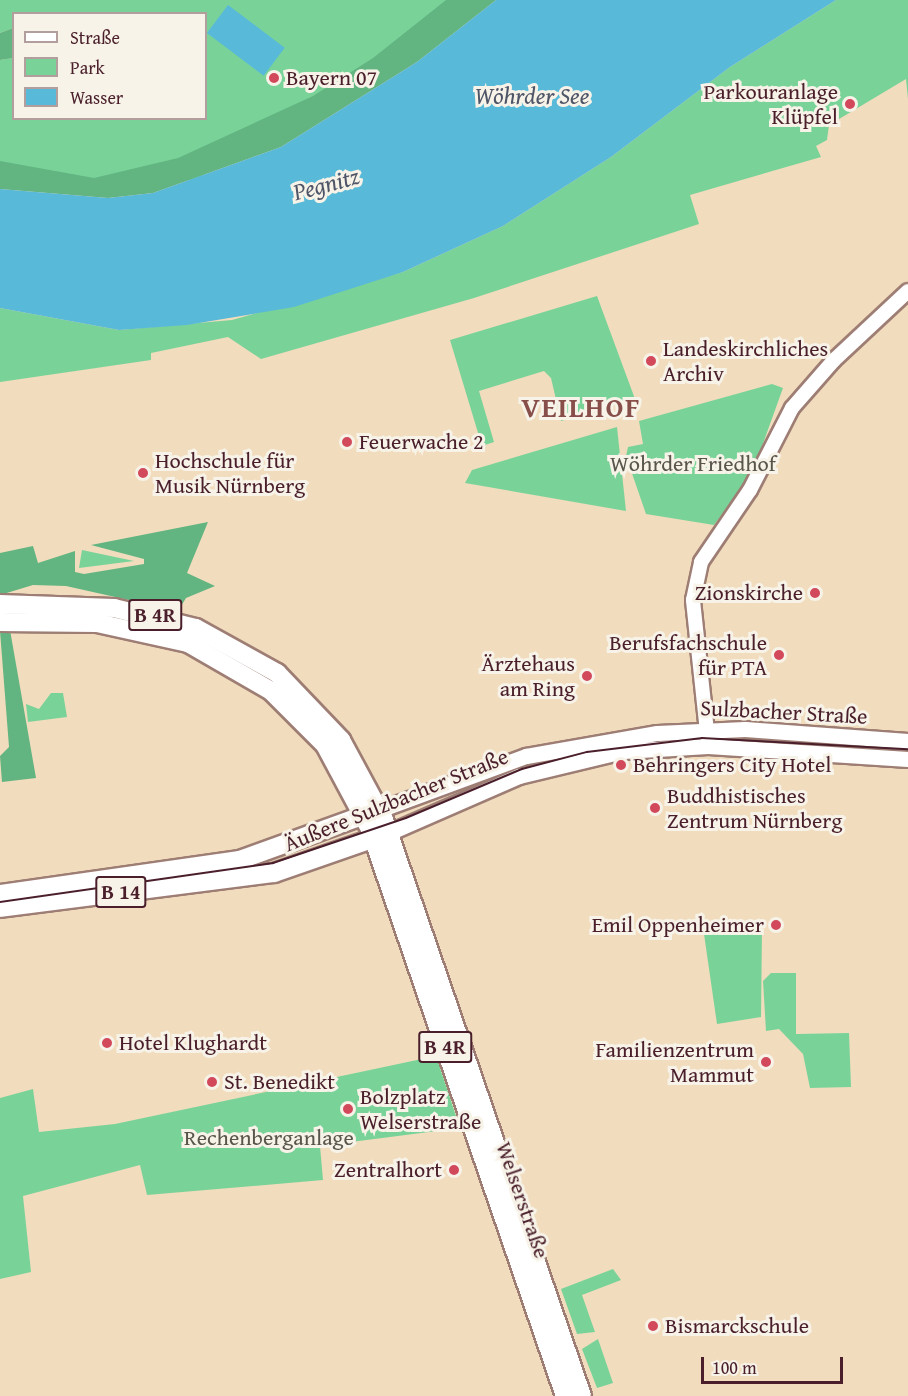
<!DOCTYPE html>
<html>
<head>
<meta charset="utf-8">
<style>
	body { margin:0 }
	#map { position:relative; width:908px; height:1396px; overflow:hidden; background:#f1dcbd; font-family:"Gentium Book Plus",serif }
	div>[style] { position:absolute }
	.green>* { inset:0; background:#79d399 }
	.forest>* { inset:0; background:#62b581 }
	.water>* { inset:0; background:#59b9d8; transform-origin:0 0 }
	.roads { filter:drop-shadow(2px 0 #9e7e74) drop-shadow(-2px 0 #9e7e74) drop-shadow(0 2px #9e7e74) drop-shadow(0 -2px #9e7e74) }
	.tertiary>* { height:14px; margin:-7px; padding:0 7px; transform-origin:7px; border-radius:7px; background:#fff }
	.secondary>* { height:15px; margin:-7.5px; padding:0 7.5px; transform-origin:7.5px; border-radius:7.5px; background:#fff }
	.primary>* { height:18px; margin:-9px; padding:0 9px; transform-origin:9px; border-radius:9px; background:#fff }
	.tram>* { height:1.5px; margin:-0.75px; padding:0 0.75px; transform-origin:0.75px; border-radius:0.75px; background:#4a1f2b }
	.dots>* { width:16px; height:16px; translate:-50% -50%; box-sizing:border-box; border:3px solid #f7f3e8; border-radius:50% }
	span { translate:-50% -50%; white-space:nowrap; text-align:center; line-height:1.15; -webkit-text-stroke:6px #f7f3e8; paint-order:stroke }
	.shield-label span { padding:2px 4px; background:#f7f3e8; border:2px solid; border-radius:4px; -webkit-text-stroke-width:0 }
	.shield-label { font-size:21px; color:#4a1f2b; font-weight:700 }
	.poi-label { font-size:22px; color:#4a1f2b }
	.left { translate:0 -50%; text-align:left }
	.right { translate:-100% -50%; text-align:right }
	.park-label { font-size:22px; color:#58554c }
	.street-label { font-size:22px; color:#4a1f2b }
	.water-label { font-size:24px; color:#4f5568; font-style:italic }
	.district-label { font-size:28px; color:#884f4a; font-weight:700; letter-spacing:1.5px }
	.legend { position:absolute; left:12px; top:12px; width:195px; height:108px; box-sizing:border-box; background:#f7f3e8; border:2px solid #b29e9c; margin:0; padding:8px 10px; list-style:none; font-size:18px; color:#4a1f2b }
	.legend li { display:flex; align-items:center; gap:12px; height:30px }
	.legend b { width:30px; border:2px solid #b29e9c }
	.scale { position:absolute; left:701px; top:1357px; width:142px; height:27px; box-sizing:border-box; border:3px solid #4a1f2b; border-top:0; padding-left:8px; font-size:18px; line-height:21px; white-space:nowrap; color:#4a1f2b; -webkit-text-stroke:4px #f7f3e8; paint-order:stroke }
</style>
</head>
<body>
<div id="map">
	<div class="green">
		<div style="clip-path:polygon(0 0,496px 0,195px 180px,0 189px,0 60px,13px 58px,14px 118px,206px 118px,206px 14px,14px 14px,13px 28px,0 33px)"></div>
		<div style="clip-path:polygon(836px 0,908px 0,908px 99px,906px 79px,829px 125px,827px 140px,816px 146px,821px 157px,690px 195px,699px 224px,474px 298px,261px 359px,228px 337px,151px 353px,151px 360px,0 382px,0 308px,119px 330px,232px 320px,403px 272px,503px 226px,611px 157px,730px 67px)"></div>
		<div style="clip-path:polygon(597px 296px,635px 399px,561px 421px,551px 378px,544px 371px,479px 391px,494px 442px,482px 446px,450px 340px)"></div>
		<div style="clip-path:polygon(772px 384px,783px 388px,752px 474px,714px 525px,646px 514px,626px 456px,628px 447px,643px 444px,639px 421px)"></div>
		<div style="clip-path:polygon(617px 427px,626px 511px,465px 483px,472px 470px)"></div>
		<div style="clip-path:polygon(82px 550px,134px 561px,79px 568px)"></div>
		<div style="clip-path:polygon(51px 693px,63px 693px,67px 717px,28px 722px,26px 704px,39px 709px)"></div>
		<div style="clip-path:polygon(762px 928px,761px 1017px,717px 1024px,704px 934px,709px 929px)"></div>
		<div style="clip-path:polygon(771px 973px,796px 973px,796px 1034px,849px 1033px,851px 1087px,810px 1088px,803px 1054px,779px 1029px,766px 1031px,763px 981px)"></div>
		<div style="clip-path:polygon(436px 1056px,460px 1128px,320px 1146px,323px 1180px,147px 1195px,140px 1165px,23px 1196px,31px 1272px,0 1279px,0 1098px,33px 1089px,39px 1132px,115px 1124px)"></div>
		<div style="clip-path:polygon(613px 1269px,621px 1280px,582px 1295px,595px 1332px,577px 1334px,561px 1289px)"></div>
		<div style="clip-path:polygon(598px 1339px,613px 1383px,597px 1388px,582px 1349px)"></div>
	</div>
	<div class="forest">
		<div style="clip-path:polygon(446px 0,496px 0,417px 62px,281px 147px,153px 193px,108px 198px,0 189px,0 161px,94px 178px,178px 158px,313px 96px,373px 58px)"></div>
		<div style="clip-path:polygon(13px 28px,13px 58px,0 60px,0 33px)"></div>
		<div style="clip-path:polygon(208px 522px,187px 573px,215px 586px,186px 598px,178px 611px,66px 586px,33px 585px,0 595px,0 553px,33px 546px,38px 563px,75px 551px,75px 572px,84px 574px,144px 564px,144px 559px,91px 545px)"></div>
		<div style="clip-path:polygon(10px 630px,36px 778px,2px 782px,0 756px,9px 747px,0 631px)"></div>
	</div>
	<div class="water">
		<div style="clip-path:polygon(496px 0,836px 0,730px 67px,611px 157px,503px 226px,403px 272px,294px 307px,187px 325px,119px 330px,0 308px,0 189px,108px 198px,153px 193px,281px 147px,417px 62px)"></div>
		<div style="left:228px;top:5px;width:71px;height:35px;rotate:37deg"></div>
	</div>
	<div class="roads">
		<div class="tertiary">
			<div style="left:708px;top:741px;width:142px;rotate:-96.1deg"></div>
			<div style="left:693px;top:600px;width:39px;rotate:-78deg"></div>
			<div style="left:701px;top:562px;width:87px;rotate:-55.8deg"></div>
			<div style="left:750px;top:490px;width:92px;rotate:-62.9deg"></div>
			<div style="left:792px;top:408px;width:64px;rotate:-48.8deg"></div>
			<div style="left:834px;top:360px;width:101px;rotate:-43deg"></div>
		</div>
		<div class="secondary">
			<div style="left:379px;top:810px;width:157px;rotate:-20.2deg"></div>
			<div style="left:526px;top:756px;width:133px;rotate:-10deg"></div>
			<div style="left:657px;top:733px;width:88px;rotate:-2.6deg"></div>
			<div style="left:745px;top:729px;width:163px;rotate:4.2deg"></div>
			<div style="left:388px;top:833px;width:143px;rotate:-23.5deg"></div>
			<div style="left:519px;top:776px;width:107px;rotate:-13.5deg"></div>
			<div style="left:623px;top:751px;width:85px;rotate:-3.4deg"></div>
			<div style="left:708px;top:746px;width:200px;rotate:3.7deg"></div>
		</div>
		<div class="primary">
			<div style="left:0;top:604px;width:114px;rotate:2deg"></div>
			<div style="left:114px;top:608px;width:84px;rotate:13.7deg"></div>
			<div style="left:196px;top:628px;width:93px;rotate:29.1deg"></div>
			<div style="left:277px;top:673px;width:93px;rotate:46.3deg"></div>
			<div style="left:341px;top:740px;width:91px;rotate:61.7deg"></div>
			<div style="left:384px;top:820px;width:609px;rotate:71.03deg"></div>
			<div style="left:0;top:622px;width:97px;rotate:0.6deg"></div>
			<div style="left:97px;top:623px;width:93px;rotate:12.4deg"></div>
			<div style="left:188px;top:643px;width:96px;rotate:30deg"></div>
			<div style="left:271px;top:691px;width:76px;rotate:45deg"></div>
			<div style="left:325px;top:745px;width:95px;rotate:61.8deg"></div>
			<div style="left:370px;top:829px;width:600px;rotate:71.02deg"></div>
			<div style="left:0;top:894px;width:242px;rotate:-8.1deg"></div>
			<div style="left:240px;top:860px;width:144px;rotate:-19.9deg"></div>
			<div style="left:0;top:908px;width:276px;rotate:-7.3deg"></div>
			<div style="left:274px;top:873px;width:116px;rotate:-19.1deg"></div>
		</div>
	</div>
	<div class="tram">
		<div style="left:0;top:902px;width:276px;rotate:-8.1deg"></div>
		<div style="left:273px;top:863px;width:140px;rotate:-18.7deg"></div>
		<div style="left:406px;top:818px;width:126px;rotate:-22.9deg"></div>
		<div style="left:522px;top:769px;width:67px;rotate:-14.7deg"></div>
		<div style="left:587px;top:752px;width:116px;rotate:-6.9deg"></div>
		<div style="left:702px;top:738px;width:206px;rotate:3.1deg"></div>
	</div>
	<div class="dots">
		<div style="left:274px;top:78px;background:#d1495b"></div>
		<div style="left:850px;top:104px;background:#d1495b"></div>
		<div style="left:651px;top:361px;background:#d1495b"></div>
		<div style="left:347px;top:442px;background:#d1495b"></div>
		<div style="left:143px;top:473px;background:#d1495b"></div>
		<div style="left:815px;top:593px;background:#d1495b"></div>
		<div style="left:779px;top:655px;background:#d1495b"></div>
		<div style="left:587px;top:676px;background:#d1495b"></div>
		<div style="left:621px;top:765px;background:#d1495b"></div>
		<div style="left:655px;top:808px;background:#d1495b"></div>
		<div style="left:776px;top:925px;background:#d1495b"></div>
		<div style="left:107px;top:1043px;background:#d1495b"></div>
		<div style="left:766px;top:1062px;background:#d1495b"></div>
		<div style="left:212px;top:1082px;background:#d1495b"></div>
		<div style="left:348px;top:1109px;background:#d1495b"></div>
		<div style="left:454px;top:1170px;background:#d1495b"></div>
		<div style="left:653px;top:1326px;background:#d1495b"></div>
	</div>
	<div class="shield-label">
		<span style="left:155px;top:615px">B 4R</span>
		<span style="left:121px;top:892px">B 14</span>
		<span style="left:445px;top:1047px">B 4R</span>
	</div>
	<div class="poi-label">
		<span class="left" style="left:286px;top:78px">Bayern 07</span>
		<span class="right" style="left:838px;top:104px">Parkouranlage<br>Klüpfel</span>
		<span class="left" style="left:663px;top:361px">Landeskirchliches<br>Archiv</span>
		<span class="left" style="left:359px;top:442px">Feuerwache 2</span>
		<span class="left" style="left:155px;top:473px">Hochschule für<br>Musik Nürnberg</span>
		<span class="right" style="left:803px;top:593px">Zionskirche</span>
		<span class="right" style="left:767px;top:655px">Berufsfachschule<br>für PTA</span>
		<span class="right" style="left:575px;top:676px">Ärztehaus<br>am Ring</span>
		<span class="left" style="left:633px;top:765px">Behringers City Hotel</span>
		<span class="left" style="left:667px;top:808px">Buddhistisches<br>Zentrum Nürnberg</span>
		<span class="right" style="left:764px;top:925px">Emil Oppenheimer</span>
		<span class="left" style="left:119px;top:1043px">Hotel Klughardt</span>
		<span class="right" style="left:754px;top:1062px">Familienzentrum<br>Mammut</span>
		<span class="left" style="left:224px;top:1082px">St. Benedikt</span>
		<span class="left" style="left:360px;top:1109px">Bolzplatz<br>Welserstraße</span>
		<span class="right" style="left:442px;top:1170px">Zentralhort</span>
		<span class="left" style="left:665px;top:1326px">Bismarckschule</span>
	</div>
	<div class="park-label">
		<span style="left:693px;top:464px">Wöhrder Friedhof</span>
		<span style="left:269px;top:1138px">Rechenberganlage</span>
	</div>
	<div class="street-label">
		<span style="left:784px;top:712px;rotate:3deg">Sulzbacher Straße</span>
		<span style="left:396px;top:800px;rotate:-22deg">Äußere Sulzbacher Straße</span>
		<span style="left:523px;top:1200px;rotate:71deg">Welserstraße</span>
	</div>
	<div class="water-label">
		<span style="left:532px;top:96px">Wöhrder See</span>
		<span style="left:326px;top:184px;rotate:-15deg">Pegnitz</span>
	</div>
	<div class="district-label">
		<span style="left:581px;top:407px">VEILHOF</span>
	</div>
	<ul class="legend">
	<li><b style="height:8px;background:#fff"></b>Straße</li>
	<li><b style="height:16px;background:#79d399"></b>Park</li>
	<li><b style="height:16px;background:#59b9d8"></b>Wasser</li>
	</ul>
	<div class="scale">100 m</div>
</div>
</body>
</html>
